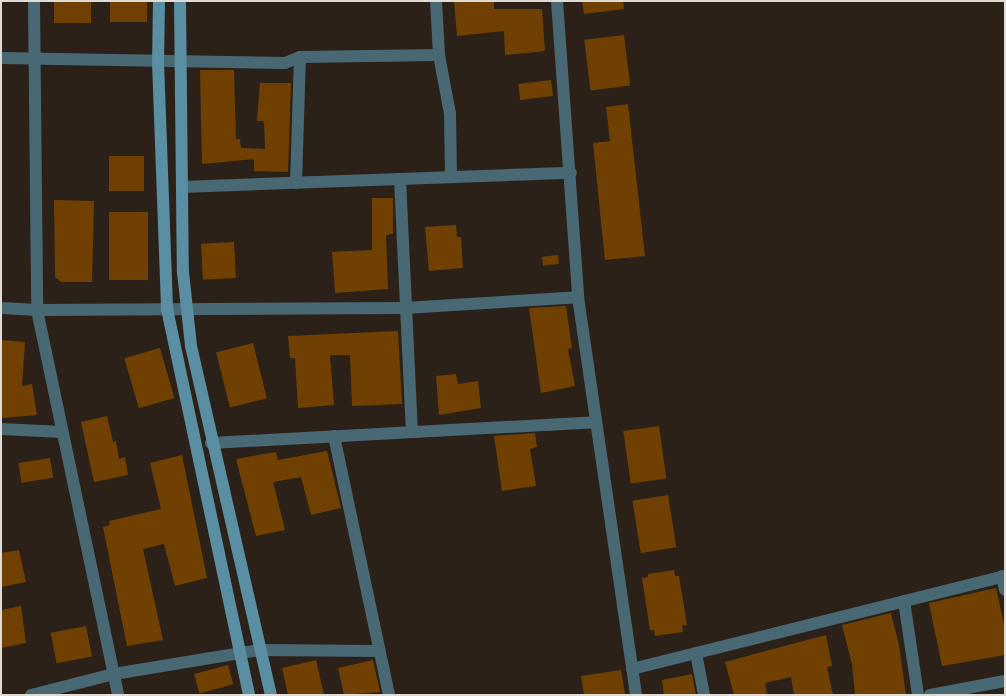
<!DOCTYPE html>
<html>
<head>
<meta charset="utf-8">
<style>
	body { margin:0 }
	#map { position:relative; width:1006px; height:696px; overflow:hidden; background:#2b2119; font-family:"Golos Text",sans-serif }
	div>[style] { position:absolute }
	.building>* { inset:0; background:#6f4002; transform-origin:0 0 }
	.street>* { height:12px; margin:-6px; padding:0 6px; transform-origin:6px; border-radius:6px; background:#486874 }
	.secondary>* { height:12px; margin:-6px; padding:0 6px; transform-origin:6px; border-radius:6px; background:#5a8ea2 }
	span { translate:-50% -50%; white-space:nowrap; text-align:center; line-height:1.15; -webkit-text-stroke:4px #2b2119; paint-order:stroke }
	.frame { position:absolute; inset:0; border:2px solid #e1dbd5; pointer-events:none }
</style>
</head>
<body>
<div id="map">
	<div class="building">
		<div style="left:54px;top:1px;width:37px;height:22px"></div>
		<div style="left:110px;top:1px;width:37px;height:21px"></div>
		<div style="clip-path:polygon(454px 1px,494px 1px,494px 9px,542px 9px,545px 51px,505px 55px,504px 31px,457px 36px)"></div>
		<div style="clip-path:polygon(582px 1px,623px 1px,624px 9px,584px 14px)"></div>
		<div style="left:624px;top:35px;width:51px;height:40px;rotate:83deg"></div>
		<div style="clip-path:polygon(200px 70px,234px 70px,236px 139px,240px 139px,241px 148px,265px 149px,264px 121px,257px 121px,260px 83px,291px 83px,288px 172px,254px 171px,254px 159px,202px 164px)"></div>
		<div style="left:551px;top:80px;width:16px;height:33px;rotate:83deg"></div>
		<div style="clip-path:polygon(628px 104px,645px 256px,605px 260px,593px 143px,610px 141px,606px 107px)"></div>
		<div style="left:109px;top:156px;width:35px;height:35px"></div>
		<div style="clip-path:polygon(372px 198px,393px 198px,393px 234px,386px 235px,388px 289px,335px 293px,332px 252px,372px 250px)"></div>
		<div style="clip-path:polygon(54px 200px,94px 201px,92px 282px,61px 282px,55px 277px)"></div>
		<div style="left:109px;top:212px;width:39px;height:68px"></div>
		<div style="clip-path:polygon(456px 225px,457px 237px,461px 237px,463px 268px,429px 271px,425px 227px)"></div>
		<div style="left:234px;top:242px;width:36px;height:33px;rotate:87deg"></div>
		<div style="left:558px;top:255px;width:9px;height:16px;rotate:84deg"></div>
		<div style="clip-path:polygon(566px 306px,572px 348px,568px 349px,575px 386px,541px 393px,529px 308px)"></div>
		<div style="clip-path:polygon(398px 331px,402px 404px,352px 406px,350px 355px,330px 355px,334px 405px,298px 408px,295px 358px,290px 358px,288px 336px)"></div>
		<div style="clip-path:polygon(1px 340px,25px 342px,22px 386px,32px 384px,37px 415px,1px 418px)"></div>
		<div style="left:253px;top:343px;width:57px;height:38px;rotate:76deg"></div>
		<div style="left:160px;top:348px;width:52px;height:37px;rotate:74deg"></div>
		<div style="clip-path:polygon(456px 374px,458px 384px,478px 381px,481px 408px,439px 415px,436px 376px)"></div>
		<div style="clip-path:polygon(107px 416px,113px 442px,116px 441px,119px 459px,125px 457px,128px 475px,94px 482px,81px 422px)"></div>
		<div style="left:659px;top:426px;width:53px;height:36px;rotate:82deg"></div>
		<div style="clip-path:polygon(535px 433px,537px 447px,530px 449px,536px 486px,502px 491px,494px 436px)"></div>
		<div style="clip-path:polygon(327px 451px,341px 508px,311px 515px,301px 477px,273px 482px,285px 530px,256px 536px,236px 459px,276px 452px,278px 460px)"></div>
		<div style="clip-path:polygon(182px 455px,207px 578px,175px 586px,164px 544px,143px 549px,163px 640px,127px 646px,103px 527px,110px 525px,109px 521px,161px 509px,150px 463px)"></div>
		<div style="left:50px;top:458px;width:20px;height:32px;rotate:81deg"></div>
		<div style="left:668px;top:495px;width:53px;height:36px;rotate:81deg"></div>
		<div style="clip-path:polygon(19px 550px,26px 582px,1px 587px,1px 553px)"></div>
		<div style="clip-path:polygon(674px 570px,675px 576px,679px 576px,687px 625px,682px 625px,683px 632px,655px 636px,654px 630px,650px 630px,642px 578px,648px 577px,648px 574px)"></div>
		<div style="clip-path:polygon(996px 588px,1005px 629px,1005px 655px,942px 666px,929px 603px)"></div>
		<div style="clip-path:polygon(21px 606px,26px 643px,1px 648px,1px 610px)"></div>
		<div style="clip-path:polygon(891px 613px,899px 645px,906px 695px,855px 695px,852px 664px,842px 625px)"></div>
		<div style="left:86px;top:626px;width:31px;height:36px;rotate:79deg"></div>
		<div style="clip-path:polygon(826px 635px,832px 666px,827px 667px,833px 695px,794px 695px,791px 677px,765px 683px,767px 695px,734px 695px,725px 662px)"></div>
		<div style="clip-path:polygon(316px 660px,324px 695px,288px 695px,282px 668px)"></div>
		<div style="clip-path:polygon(373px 660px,380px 692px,344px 695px,338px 668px)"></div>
		<div style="left:228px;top:665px;width:20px;height:35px;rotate:75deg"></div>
		<div style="clip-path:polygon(621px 670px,625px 695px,584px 695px,581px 676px)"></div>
		<div style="clip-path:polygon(692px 674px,696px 695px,664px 695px,662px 680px)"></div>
	</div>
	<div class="street">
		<div style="left:34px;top:1px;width:309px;rotate:89.4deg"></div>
		<div style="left:37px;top:310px;width:393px;rotate:78.1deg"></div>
		<div style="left:436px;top:1px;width:54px;rotate:86.8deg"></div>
		<div style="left:439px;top:55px;width:60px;rotate:79.4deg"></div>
		<div style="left:450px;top:114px;width:63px;rotate:89.1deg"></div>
		<div style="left:557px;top:1px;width:297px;rotate:85.9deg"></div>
		<div style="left:578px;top:297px;width:402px;rotate:81.7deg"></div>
		<div style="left:1px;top:58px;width:284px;rotate:1deg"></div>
		<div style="left:285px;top:63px;width:16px;rotate:-22deg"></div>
		<div style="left:300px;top:57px;width:139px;rotate:-0.8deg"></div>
		<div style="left:400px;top:179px;width:252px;rotate:87.3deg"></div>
		<div style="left:296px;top:183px;width:126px;rotate:-88.2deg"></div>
		<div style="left:182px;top:187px;width:389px;rotate:-2.1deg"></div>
		<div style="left:1px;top:308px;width:36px;rotate:3deg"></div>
		<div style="left:37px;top:310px;width:368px;rotate:-0.3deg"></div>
		<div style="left:405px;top:308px;width:173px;rotate:-3.6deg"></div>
		<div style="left:1px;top:429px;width:61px;rotate:2.8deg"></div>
		<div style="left:334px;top:436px;width:265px;rotate:78deg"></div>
		<div style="left:211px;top:443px;width:385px;rotate:-3.1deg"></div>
		<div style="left:1002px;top:576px;width:14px;rotate:78deg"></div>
		<div style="left:904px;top:601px;width:95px;rotate:81.5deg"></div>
		<div style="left:696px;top:653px;width:43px;rotate:79.2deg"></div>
		<div style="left:632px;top:669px;width:384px;rotate:-14deg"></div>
		<div style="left:31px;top:695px;width:86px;rotate:-14.2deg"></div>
		<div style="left:114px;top:674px;width:147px;rotate:-9.4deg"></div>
		<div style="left:259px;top:650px;width:120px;rotate:0.5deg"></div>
		<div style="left:930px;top:695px;width:76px;rotate:-10.6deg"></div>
	</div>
	<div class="secondary">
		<div style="left:159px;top:1px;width:61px;rotate:90.9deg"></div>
		<div style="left:158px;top:62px;width:247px;rotate:87.9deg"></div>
		<div style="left:167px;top:309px;width:395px;rotate:78deg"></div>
		<div style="left:180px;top:1px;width:271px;rotate:89.4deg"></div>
		<div style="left:183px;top:272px;width:74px;rotate:83.8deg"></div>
		<div style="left:191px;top:346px;width:358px;rotate:77.1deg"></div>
	</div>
	<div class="frame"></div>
</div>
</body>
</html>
